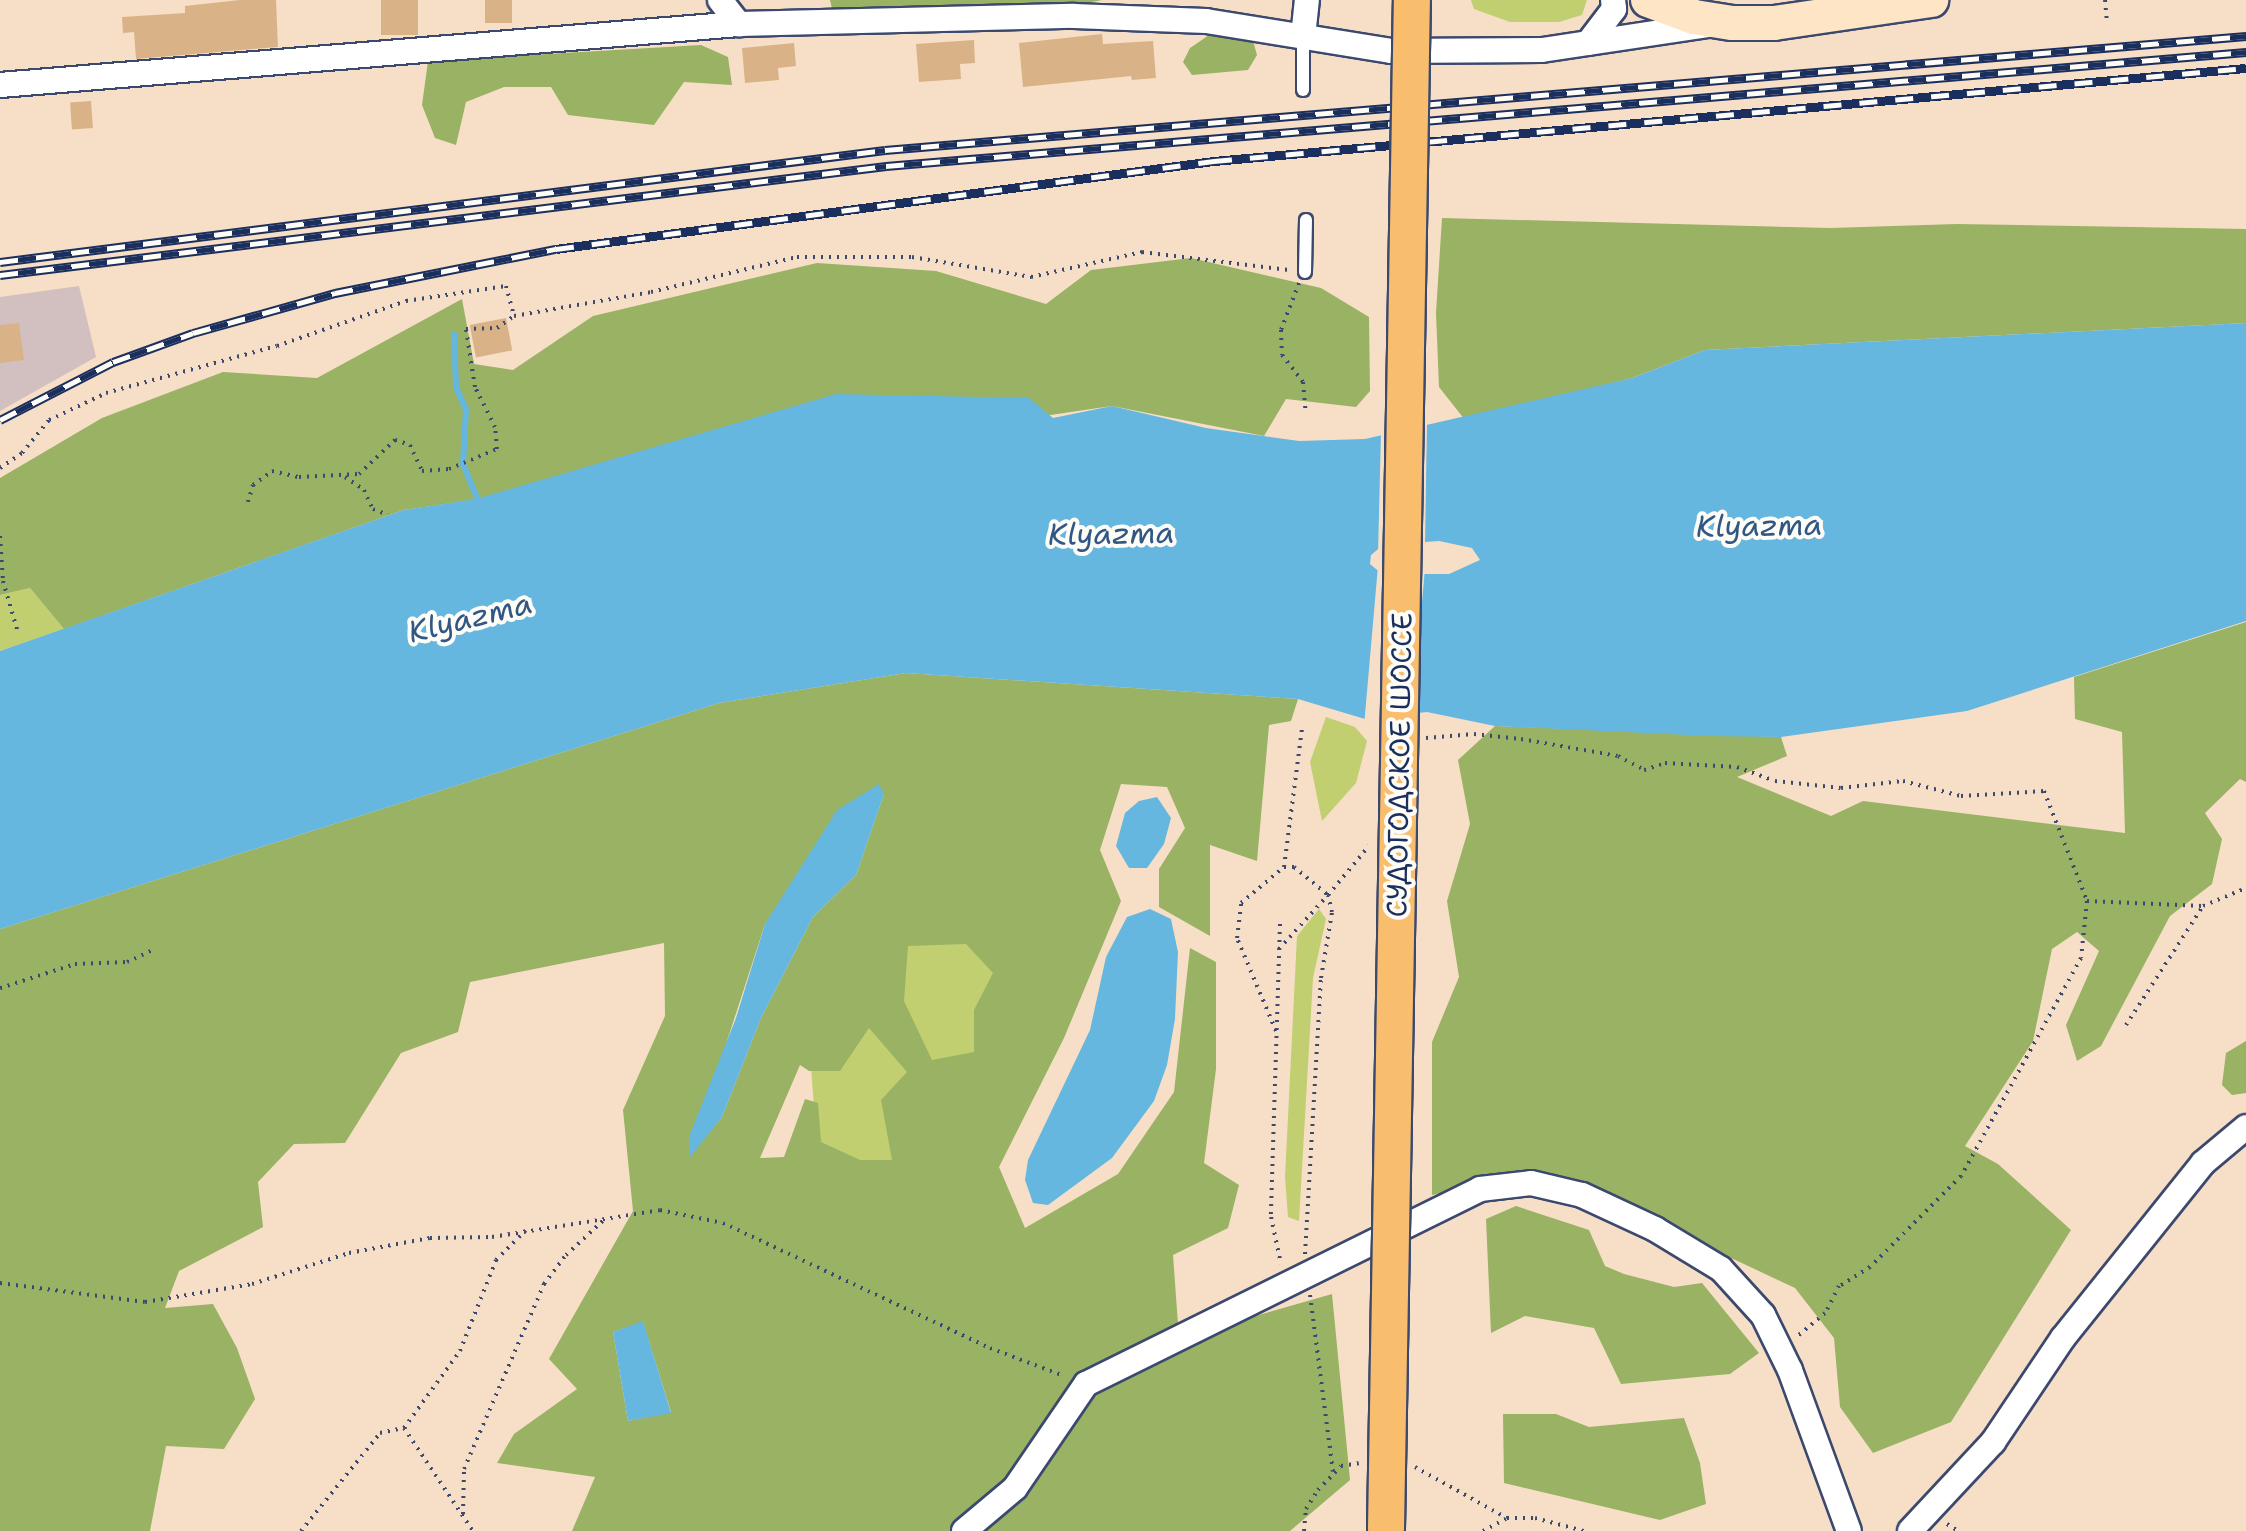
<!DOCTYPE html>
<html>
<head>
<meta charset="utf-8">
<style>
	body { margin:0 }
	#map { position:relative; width:2246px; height:1531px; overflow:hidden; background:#f6dfc6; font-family:"Shantell Sans",sans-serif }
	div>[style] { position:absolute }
	.industrial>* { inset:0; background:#d2bfc0 }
	.green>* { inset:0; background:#c2cf71 }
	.forest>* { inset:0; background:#99b263 }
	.water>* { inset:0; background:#65b7e0 }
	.pier>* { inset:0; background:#f6dfc6; transform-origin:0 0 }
	.stream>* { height:6px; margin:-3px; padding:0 3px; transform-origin:3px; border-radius:3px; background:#65b7e0 }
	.building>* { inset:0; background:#d9b387; transform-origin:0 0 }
	.path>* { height:4px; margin-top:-2px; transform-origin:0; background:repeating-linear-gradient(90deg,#3c496e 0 2px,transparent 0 8px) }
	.roads { filter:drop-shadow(2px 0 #3c496e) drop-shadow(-2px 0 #3c496e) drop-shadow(0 2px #3c496e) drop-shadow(0 -2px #3c496e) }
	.lane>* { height:12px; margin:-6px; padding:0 6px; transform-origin:6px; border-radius:6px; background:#fff }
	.street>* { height:24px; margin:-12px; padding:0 12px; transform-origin:12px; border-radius:12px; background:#fff }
	.secondary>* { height:34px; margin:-17px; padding:0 17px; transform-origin:17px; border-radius:17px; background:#fde5c5 }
	.rail>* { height:9px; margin-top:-4.5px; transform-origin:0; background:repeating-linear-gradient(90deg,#fdfcf7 0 18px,#1b2f5e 0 36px); box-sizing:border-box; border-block:2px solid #1b2f5e }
	.bridges { filter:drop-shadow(2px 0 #3c496e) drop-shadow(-2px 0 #3c496e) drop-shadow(0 2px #3c496e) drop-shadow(0 -2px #3c496e) }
	.primary-bridge>* { height:36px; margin:-18px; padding:0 18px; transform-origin:18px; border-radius:18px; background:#f9be6d }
	span { translate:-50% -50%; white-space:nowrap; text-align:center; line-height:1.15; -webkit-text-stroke:8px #fdfcf7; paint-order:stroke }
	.street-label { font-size:28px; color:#1b2f5e }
	.water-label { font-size:30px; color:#315885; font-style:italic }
</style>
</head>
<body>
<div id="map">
	<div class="industrial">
		<div style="clip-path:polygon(79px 286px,96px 357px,0 411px,0 297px)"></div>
	</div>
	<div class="green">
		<div style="clip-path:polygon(1471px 0,1587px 0,1582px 15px,1559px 22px,1510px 22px,1474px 9px)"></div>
		<div style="clip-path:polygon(30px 588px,64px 629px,0 651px,0 595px)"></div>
		<div style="clip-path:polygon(1326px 717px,1355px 727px,1367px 741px,1356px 783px,1322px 821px,1310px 762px)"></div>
		<div style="clip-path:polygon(1319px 909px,1326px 919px,1313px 978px,1299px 1221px,1288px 1217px,1285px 1177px,1297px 936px)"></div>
		<div style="clip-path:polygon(908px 935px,1005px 939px,992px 1163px,819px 1173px,810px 1054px)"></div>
	</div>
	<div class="forest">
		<div style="clip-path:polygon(830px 0,1102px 0,1066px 7px,833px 13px)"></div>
		<div style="clip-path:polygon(1215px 31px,1253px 41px,1257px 55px,1248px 70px,1192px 75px,1183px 62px,1190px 48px)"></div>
		<div style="clip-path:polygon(701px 45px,728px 57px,732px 85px,684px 82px,654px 125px,568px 115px,551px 87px,504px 87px,466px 102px,456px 145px,435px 138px,422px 105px,428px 61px)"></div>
		<div style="clip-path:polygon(1442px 218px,1830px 228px,1957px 224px,2246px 229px,2246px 323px,1705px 350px,1632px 378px,1465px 420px,1439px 387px,1436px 313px)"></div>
		<div style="clip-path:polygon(1191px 258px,1321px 288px,1369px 317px,1370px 391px,1356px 407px,1286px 399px,1264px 436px,1112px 406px,404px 510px,64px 629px,30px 588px,0 595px,0 478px,102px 418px,223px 372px,317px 378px,462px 299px,474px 364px,513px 370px,593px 316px,817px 263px,936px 271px,1046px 304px,1091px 270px)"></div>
		<div style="clip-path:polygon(2246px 622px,2246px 782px,2240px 779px,2205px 813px,2222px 839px,2212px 884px,2170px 916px,2101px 1046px,2077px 1061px,2066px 1025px,2099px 951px,2077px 932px,2052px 949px,2033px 1041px,1965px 1146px,1998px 1164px,2071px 1230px,1951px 1422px,1873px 1453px,1840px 1407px,1834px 1338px,1795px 1288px,1729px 1257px,1662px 1216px,1588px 1183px,1534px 1171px,1432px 1195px,1432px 1042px,1459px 977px,1447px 901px,1470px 824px,1458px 760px,1495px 726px,1781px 737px,1787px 756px,1737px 777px,1831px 816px,1863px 801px,2125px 833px,2122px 732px,2075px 719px,2074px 677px)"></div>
		<div style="clip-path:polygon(evenodd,906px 673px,1298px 699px,1291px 721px,1269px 725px,1257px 861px,1210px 845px,1210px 936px,1159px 907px,1159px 869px,1185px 828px,1167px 787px,1121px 784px,1100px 850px,1121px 901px,1064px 1038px,999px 1167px,1025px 1228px,1118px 1174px,1174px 1092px,1190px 948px,1216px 962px,1216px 1069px,1204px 1163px,1239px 1185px,1228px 1228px,1173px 1255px,1179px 1338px,1332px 1294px,1350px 1480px,1290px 1531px,572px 1531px,595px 1477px,497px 1463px,514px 1434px,577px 1389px,549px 1359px,633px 1211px,623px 1110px,665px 1016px,664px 943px,470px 982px,458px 1032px,401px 1053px,345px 1143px,294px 1144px,258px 1182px,263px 1227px,179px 1271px,165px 1308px,213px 1304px,237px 1348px,255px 1399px,224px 1449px,166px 1446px,150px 1531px,0 1531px,0 929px,719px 703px,906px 673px,884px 794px,856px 875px,813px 917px,761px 1018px,722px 1117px,690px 1155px,765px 924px,884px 794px,906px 673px,966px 944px,993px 973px,974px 1010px,974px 1052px,932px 1060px,904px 1001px,908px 946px,966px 944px,906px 673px,869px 1028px,907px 1072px,881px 1100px,892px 1160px,860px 1160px,821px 1142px,818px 1103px,805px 1099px,784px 1157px,760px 1158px,800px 1065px,809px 1071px,840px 1071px,869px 1028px,906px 673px,643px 1322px,671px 1412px,628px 1421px,613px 1332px,643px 1322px)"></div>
		<div style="clip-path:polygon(2246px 1041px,2246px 1093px,2232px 1095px,2222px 1085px,2226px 1053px)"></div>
		<div style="clip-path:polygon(1516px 1206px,1589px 1230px,1605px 1266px,1624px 1274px,1674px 1287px,1702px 1283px,1759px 1353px,1730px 1374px,1621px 1384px,1594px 1328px,1525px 1316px,1491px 1333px,1486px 1219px)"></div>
		<div style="clip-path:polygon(1503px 1414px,1556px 1414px,1589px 1427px,1684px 1418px,1700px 1463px,1706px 1504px,1660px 1520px,1504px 1483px)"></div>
	</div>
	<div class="water">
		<div style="clip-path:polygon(evenodd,2246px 323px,2246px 621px,1967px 711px,1781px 737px,1710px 736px,1495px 726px,1427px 712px,1365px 719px,1298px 699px,906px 673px,719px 703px,0 929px,0 651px,404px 510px,476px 499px,836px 394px,1029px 398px,1053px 418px,1112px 406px,1206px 428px,1299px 441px,1365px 439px,1632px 378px,1705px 350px,2246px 323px,1439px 541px,1472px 548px,1480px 560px,1449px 574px,1382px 574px,1370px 564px,1371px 555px,1383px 545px,1439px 541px)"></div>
		<div style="clip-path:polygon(879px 784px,884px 794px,856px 875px,813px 917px,761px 1018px,722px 1117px,690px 1157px,689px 1137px,736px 1018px,765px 924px,837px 810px)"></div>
		<div style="clip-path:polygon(1157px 797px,1171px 818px,1164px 844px,1147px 868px,1129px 868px,1116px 846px,1125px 813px,1139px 801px)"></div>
		<div style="clip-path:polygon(1150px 909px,1171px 919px,1178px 952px,1175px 1019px,1167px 1065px,1154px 1101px,1112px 1158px,1048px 1205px,1033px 1203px,1025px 1180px,1028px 1160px,1090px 1030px,1106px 957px,1127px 917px)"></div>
		<div style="clip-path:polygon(643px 1321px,671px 1413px,628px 1421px,613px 1332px)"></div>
	</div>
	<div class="pier">
		<div style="clip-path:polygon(1427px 423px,1425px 546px,1384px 549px,1378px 554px,1381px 432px)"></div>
		<div style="left:1378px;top:566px;width:47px;height:156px;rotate:5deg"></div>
	</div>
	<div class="stream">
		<div style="left:454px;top:334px;width:53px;rotate:87.8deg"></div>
		<div style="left:456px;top:387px;width:24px;rotate:66deg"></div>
		<div style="left:466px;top:409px;width:55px;rotate:93.1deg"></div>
		<div style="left:463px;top:464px;width:44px;rotate:67.5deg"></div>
	</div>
	<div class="building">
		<div style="clip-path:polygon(240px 0,276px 0,278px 47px,136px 59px,134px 32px,123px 33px,122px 17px,185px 13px,185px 6px)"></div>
		<div style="left:381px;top:0;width:37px;height:35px"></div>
		<div style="left:485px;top:0;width:27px;height:23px"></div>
		<div style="clip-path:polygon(1102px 34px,1103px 44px,1153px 41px,1156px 78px,1132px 80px,1131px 76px,1023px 87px,1019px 43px)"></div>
		<div style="clip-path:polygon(974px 40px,975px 63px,960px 64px,961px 79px,919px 82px,916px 44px)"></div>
		<div style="clip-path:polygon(794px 43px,796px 66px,778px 68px,779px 80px,745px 83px,742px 48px)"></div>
		<div style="left:91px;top:101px;width:27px;height:21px;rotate:86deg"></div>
		<div style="left:506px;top:318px;width:33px;height:37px;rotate:79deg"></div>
		<div style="clip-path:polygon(19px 323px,24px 360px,0 363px,0 325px)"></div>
	</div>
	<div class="path">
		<div style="left:2105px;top:0;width:24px;rotate:85deg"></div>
		<div style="left:1299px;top:283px;width:50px;rotate:111deg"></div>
		<div style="left:1281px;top:330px;width:25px;rotate:88deg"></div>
		<div style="left:1282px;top:355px;width:34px;rotate:52deg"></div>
		<div style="left:1303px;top:382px;width:32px;rotate:85deg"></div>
		<div style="left:0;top:468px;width:27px;rotate:-34deg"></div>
		<div style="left:22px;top:453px;width:43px;rotate:-50.7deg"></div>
		<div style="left:49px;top:420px;width:63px;rotate:-25.3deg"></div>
		<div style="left:106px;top:393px;width:177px;rotate:-15.4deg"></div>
		<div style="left:277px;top:346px;width:137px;rotate:-19.2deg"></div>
		<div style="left:406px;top:301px;width:101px;rotate:-8.5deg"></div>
		<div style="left:506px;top:286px;width:31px;rotate:75deg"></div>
		<div style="left:345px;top:477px;width:23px;rotate:34deg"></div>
		<div style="left:364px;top:490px;width:21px;rotate:65deg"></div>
		<div style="left:373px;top:509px;width:16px;rotate:22deg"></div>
		<div style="left:248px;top:502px;width:18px;rotate:-74deg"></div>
		<div style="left:253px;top:485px;width:24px;rotate:-36deg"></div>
		<div style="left:272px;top:471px;width:28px;rotate:13deg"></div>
		<div style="left:299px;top:477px;width:60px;rotate:-2.9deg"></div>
		<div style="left:359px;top:474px;width:50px;rotate:-43.4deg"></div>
		<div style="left:395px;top:440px;width:16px;rotate:18deg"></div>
		<div style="left:410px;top:445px;width:29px;rotate:65deg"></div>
		<div style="left:422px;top:471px;width:27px;rotate:-4deg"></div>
		<div style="left:449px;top:469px;width:52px;rotate:-22.6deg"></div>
		<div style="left:497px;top:449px;width:22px;rotate:-95deg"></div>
		<div style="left:495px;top:427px;width:45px;rotate:-116.6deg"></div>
		<div style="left:475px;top:387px;width:59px;rotate:-98.8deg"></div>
		<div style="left:466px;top:329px;width:31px;rotate:-2deg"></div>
		<div style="left:497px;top:328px;width:21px;rotate:-35deg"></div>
		<div style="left:514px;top:316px;width:139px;rotate:-9.9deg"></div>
		<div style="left:651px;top:292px;width:150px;rotate:-13.5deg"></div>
		<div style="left:797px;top:257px;width:115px"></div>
		<div style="left:912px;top:257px;width:121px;rotate:9.5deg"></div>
		<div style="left:1031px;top:277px;width:114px;rotate:-12.7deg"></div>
		<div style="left:1142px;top:252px;width:148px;rotate:7deg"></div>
		<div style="left:0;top:536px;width:45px;rotate:86.2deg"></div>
		<div style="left:3px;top:581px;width:54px;rotate:73.9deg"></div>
		<div style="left:1426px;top:738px;width:48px;rotate:-4.8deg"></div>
		<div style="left:1474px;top:734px;width:47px;rotate:6.1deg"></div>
		<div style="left:1521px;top:739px;width:98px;rotate:9.9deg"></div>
		<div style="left:1618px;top:756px;width:30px;rotate:28deg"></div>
		<div style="left:1644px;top:770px;width:22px;rotate:-18deg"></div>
		<div style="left:1665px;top:763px;width:72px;rotate:3.2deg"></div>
		<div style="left:1737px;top:767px;width:40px;rotate:20.2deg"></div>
		<div style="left:1775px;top:781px;width:66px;rotate:6.1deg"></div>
		<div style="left:1841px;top:788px;width:62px;rotate:-6.4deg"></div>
		<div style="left:1903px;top:781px;width:60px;rotate:14.5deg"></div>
		<div style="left:1961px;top:796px;width:83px;rotate:-3.4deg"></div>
		<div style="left:2044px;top:791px;width:118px;rotate:68.6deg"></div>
		<div style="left:2087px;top:901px;width:57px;rotate:96deg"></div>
		<div style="left:2081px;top:958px;width:249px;rotate:118.8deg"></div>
		<div style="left:1961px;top:1176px;width:129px;rotate:135deg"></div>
		<div style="left:1870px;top:1267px;width:36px;rotate:148deg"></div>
		<div style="left:1839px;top:1286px;width:30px;rotate:117deg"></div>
		<div style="left:1825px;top:1313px;width:38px;rotate:140deg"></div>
		<div style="left:1284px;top:867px;width:10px"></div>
		<div style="left:1294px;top:867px;width:44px;rotate:39.5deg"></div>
		<div style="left:1328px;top:895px;width:64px;rotate:-50.1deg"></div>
		<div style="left:2087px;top:901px;width:116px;rotate:2.5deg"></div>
		<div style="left:2203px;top:906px;width:47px;rotate:-22.7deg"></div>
		<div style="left:1280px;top:924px;width:293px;rotate:91.8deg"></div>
		<div style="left:1271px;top:1217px;width:48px;rotate:78deg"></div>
		<div style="left:1279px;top:949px;width:73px;rotate:-47.8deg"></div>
		<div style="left:0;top:988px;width:79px;rotate:-17.7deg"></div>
		<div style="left:75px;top:964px;width:52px;rotate:-2.2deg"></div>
		<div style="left:127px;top:962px;width:29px;rotate:-25deg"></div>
		<div style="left:2126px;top:1025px;width:142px;rotate:-57.1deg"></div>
		<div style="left:1276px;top:1031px;width:101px;rotate:-112.8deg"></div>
		<div style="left:1237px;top:938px;width:35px;rotate:-83deg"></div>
		<div style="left:1241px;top:903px;width:56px;rotate:-39.9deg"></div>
		<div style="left:1284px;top:867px;width:140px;rotate:-82.6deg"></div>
		<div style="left:1305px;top:1254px;width:276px;rotate:-86.7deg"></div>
		<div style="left:1321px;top:978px;width:67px;rotate:-80.5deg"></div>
		<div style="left:1332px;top:912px;width:17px;rotate:-103deg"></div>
		<div style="left:0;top:1283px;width:146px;rotate:7.5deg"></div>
		<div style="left:145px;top:1302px;width:109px;rotate:-9.5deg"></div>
		<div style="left:252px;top:1284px;width:102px;rotate:-17.7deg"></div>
		<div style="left:349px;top:1253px;width:82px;rotate:-10.5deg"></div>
		<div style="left:430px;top:1238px;width:62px;rotate:-0.9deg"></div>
		<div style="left:492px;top:1237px;width:170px;rotate:-9.1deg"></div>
		<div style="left:660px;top:1210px;width:64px;rotate:11.7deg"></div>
		<div style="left:723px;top:1223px;width:295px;rotate:25.1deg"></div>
		<div style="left:990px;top:1348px;width:79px;rotate:20.7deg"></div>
		<div style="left:1310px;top:1295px;width:178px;rotate:82.6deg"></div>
		<div style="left:404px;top:1428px;width:124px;rotate:56.2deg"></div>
		<div style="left:1415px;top:1467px;width:105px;rotate:29deg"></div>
		<div style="left:463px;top:1514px;width:45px;rotate:-88.7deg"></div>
		<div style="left:464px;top:1469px;width:202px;rotate:-66.6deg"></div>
		<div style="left:544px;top:1284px;width:36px;rotate:-53deg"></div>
		<div style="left:566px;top:1255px;width:54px;rotate:-42.8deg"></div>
		<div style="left:1947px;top:1524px;width:13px;rotate:32deg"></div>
		<div style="left:301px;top:1531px;width:126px;rotate:-51.1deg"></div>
		<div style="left:380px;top:1433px;width:25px;rotate:-12deg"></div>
		<div style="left:404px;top:1428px;width:95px;rotate:-54deg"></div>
		<div style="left:460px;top:1351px;width:98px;rotate:-68.4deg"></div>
		<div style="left:496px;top:1260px;width:42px;rotate:-45deg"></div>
		<div style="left:1304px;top:1531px;width:22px;rotate:-85deg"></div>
		<div style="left:1306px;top:1509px;width:22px;rotate:-58deg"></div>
		<div style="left:1318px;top:1490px;width:33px;rotate:-46deg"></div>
		<div style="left:1341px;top:1466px;width:18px;rotate:-9deg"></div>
		<div style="left:1483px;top:1531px;width:27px;rotate:-28deg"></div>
		<div style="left:1507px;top:1518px;width:28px"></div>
		<div style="left:1535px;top:1518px;width:51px;rotate:14.9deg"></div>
	</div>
	<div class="roads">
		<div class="lane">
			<div style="left:1303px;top:90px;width:53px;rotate:-90deg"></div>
			<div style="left:1305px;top:272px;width:52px;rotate:-88.9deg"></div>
		</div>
		<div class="street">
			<div style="left:720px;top:0;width:31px;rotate:52deg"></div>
			<div style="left:1303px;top:37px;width:37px;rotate:-84deg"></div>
			<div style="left:1588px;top:43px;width:43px;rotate:-52.6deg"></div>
			<div style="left:1614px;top:9px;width:9px;rotate:-96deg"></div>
			<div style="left:0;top:85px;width:742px;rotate:-4.72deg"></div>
			<div style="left:739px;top:24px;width:335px;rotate:-1.4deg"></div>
			<div style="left:1074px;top:16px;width:132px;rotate:2.2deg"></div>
			<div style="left:1206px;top:21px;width:187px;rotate:9.2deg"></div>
			<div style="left:1391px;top:51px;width:151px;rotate:-0.4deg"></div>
			<div style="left:1542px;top:50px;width:167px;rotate:-8.6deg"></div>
			<div style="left:964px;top:1531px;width:67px;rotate:-40.1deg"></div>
			<div style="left:1015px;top:1488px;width:126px;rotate:-55.7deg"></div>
			<div style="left:1086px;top:1384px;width:440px;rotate:-26.3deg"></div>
			<div style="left:1480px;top:1189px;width:51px;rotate:-6.7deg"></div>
			<div style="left:1531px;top:1183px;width:52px;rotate:13.2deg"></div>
			<div style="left:1582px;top:1195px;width:81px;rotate:25deg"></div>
			<div style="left:1655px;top:1229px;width:77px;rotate:31.2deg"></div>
			<div style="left:1721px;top:1269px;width:62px;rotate:47.6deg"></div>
			<div style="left:1763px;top:1315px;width:61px;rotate:63.9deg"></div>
			<div style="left:1790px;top:1370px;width:171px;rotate:69.9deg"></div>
			<div style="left:1910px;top:1531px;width:122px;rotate:-47deg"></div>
			<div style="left:1993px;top:1442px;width:125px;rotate:-56.1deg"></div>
			<div style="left:2063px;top:1338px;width:224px;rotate:-51.3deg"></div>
			<div style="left:2203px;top:1163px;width:56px;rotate:-39.9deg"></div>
		</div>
		<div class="secondary">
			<div style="left:1648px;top:0;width:49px;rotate:20.3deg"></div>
			<div style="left:1694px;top:17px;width:39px;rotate:9deg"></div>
			<div style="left:1733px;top:23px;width:41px"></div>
			<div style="left:1774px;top:23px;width:159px;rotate:-8.3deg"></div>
		</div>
	</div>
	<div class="rail">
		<div style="left:0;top:262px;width:892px;rotate:-7.21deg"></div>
		<div style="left:885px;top:150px;width:1366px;rotate:-4.79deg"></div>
		<div style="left:0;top:275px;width:893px;rotate:-7.01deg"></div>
		<div style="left:886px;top:166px;width:1365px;rotate:-4.79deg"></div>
		<div style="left:0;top:420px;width:127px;rotate:-27.2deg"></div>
		<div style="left:113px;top:362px;width:85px;rotate:-19.9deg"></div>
		<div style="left:193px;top:333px;width:148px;rotate:-15.7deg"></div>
		<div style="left:335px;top:293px;width:225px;rotate:-11.3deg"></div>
		<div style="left:556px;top:249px;width:664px;rotate:-7.62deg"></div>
		<div style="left:1214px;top:161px;width:1036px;rotate:-5.15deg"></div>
	</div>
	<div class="bridges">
		<div class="primary-bridge">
			<div style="left:1386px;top:1529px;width:1529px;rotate:-89.03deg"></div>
		</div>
	</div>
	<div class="street-label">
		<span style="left:1399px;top:765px;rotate:-89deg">СУДОГОДСКОЕ ШОССЕ</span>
	</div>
	<div class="water-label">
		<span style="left:1759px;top:526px;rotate:-1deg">Klyazma</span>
		<span style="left:1111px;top:534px;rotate:-1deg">Klyazma</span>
		<span style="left:470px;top:618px;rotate:-14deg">Klyazma</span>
	</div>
</div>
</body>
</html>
